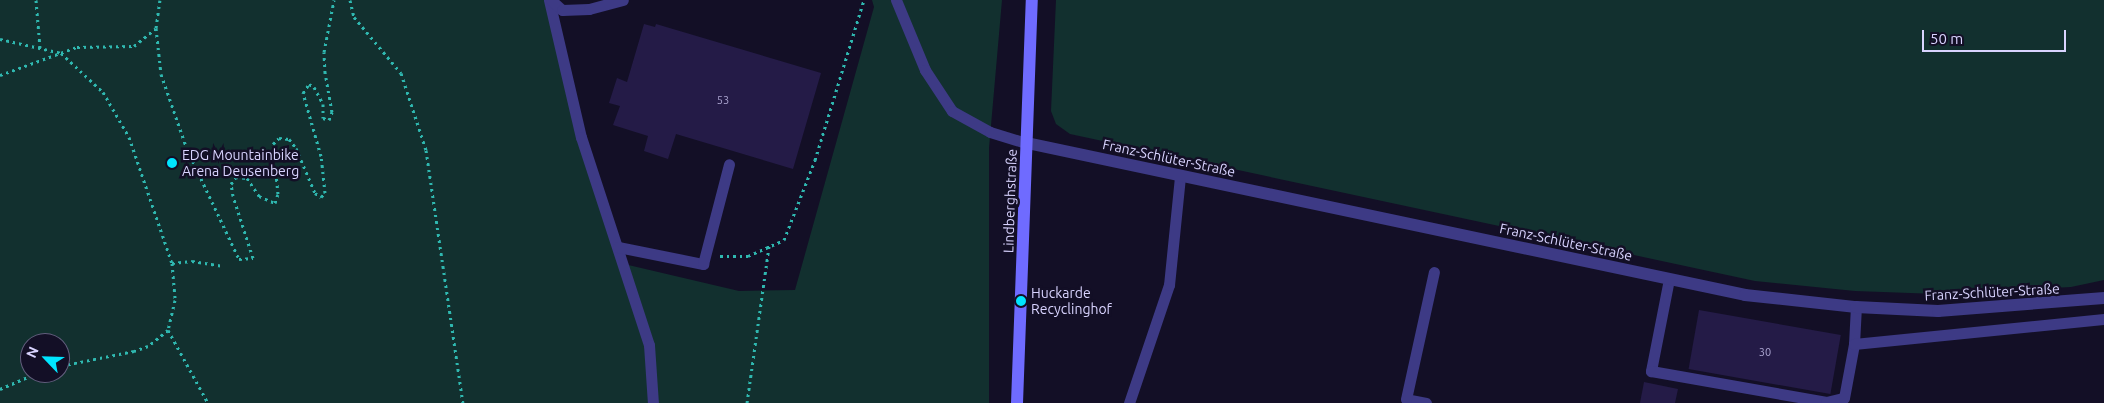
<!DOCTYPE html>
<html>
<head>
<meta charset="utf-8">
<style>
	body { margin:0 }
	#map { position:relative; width:2104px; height:403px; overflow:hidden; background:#130f26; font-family:Ubuntu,sans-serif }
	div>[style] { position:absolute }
	.green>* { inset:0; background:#12302f }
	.building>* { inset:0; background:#241b47; transform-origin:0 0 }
	.path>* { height:3px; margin-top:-1.5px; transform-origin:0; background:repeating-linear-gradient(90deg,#2fb8b0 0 2.5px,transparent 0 6.5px) }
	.service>* { height:11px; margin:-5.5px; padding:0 5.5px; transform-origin:5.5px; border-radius:5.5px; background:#3d3a85 }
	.minor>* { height:12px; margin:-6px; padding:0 6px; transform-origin:6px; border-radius:6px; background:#3d3a85 }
	.secondary>* { height:12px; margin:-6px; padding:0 6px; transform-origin:6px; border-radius:6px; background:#6f6bff }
	.dots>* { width:14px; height:14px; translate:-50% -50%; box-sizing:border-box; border:2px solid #130f26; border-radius:50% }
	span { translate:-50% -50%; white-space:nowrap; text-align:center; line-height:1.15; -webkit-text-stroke:5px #130f26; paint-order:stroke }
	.number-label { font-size:11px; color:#aca6d1 }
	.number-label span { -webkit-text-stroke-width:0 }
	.poi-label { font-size:14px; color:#d9d4ff }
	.left { translate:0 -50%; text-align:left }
	.street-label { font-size:14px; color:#d9d4ff }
	.north { position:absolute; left:20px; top:333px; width:50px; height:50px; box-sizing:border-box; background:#130f26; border:1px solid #625e7d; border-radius:50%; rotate:294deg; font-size:14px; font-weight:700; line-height:20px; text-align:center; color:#d9d4ff }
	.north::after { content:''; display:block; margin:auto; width:18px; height:22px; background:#00e5ff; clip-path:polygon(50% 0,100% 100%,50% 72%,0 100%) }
	.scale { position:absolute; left:1922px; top:30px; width:144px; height:22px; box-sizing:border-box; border:2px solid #d9d4ff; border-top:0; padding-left:6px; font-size:15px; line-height:18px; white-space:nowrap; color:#d9d4ff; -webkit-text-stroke:4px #130f26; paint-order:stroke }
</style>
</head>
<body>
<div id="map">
	<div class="green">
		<div style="clip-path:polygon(evenodd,0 0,549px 0,573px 98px,624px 264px,739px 291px,795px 290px,874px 7px,872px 0,1002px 0,989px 148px,989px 403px,0 403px,0 0,30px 343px,60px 343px,60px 373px,30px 373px,30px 343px)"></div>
		<div style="clip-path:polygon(1056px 0,2104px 0,2104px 280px,2071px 287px,1938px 294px,1855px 291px,1755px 281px,1070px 134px,1056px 124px,1051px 111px)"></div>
	</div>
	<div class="building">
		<div style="clip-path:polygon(644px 24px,655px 27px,656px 24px,821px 73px,793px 169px,676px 134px,668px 159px,644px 151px,648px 136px,613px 125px,620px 106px,609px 103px,617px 78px,627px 82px)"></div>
		<div style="left:1699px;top:310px;width:144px;height:60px;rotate:10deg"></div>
		<div style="clip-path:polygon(1644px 382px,1678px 389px,1675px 403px,1640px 403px)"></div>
	</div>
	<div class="path">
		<div style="left:36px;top:0;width:48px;rotate:85.2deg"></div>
		<div style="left:350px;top:0;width:17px;rotate:77deg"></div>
		<div style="left:354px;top:17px;width:73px;rotate:50deg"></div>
		<div style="left:401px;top:73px;width:81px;rotate:72deg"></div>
		<div style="left:426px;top:150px;width:256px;rotate:81.7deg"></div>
		<div style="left:156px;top:28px;width:46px;rotate:83.8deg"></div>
		<div style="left:161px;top:74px;width:79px;rotate:70.9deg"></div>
		<div style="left:187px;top:149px;width:122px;rotate:64.7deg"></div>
		<div style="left:239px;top:259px;width:14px;rotate:-4deg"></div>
		<div style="left:253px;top:258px;width:65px;rotate:-107.9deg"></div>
		<div style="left:233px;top:196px;width:12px;rotate:-99deg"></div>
		<div style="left:231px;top:184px;width:9px;rotate:-54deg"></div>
		<div style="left:236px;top:177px;width:11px;rotate:5deg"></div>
		<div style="left:247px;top:178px;width:22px;rotate:56deg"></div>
		<div style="left:259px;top:196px;width:17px;rotate:24deg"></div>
		<div style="left:275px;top:203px;width:9px;rotate:-72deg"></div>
		<div style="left:278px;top:194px;width:50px;rotate:-95.7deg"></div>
		<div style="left:273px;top:144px;width:8px;rotate:-45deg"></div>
		<div style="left:279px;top:138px;width:10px;rotate:6deg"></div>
		<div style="left:289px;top:139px;width:11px;rotate:52deg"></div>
		<div style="left:296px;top:148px;width:49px;rotate:67.1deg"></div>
		<div style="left:315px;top:193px;width:7px;rotate:34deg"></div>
		<div style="left:321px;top:197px;width:6px;rotate:-45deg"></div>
		<div style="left:325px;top:193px;width:37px;rotate:-96deg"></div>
		<div style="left:321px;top:156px;width:66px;rotate:-105.9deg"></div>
		<div style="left:303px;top:93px;width:11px;rotate:-56deg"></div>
		<div style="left:309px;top:84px;width:6px;rotate:31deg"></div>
		<div style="left:314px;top:87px;width:19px;rotate:62deg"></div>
		<div style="left:323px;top:104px;width:14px;rotate:90deg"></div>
		<div style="left:323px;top:118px;width:6px;rotate:18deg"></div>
		<div style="left:329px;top:120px;width:9px;rotate:-69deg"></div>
		<div style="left:332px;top:112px;width:40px;rotate:-100deg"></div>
		<div style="left:325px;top:73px;width:21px;rotate:-93deg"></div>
		<div style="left:324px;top:52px;width:53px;rotate:-79.1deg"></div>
		<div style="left:0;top:39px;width:63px;rotate:12.9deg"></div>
		<div style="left:61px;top:53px;width:57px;rotate:42.9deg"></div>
		<div style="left:103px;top:92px;width:52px;rotate:60deg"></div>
		<div style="left:129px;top:137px;width:133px;rotate:71.2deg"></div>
		<div style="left:172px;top:263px;width:37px;rotate:85deg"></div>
		<div style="left:175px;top:300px;width:31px;rotate:103deg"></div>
		<div style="left:168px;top:330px;width:26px;rotate:141deg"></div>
		<div style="left:148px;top:346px;width:15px;rotate:160deg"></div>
		<div style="left:134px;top:351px;width:76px;rotate:168.5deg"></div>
		<div style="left:0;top:75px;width:82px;rotate:-20deg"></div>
		<div style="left:77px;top:47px;width:57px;rotate:-1deg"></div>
		<div style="left:134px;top:46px;width:28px;rotate:-39deg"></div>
		<div style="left:156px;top:28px;width:28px;rotate:-82deg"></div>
		<div style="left:720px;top:256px;width:28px"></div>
		<div style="left:748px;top:256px;width:39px;rotate:-24deg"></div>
		<div style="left:784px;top:240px;width:86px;rotate:-68.8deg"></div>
		<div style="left:815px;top:160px;width:167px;rotate:-73deg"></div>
		<div style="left:172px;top:263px;width:20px;rotate:-6deg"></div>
		<div style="left:192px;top:261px;width:32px;rotate:9deg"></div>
		<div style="left:168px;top:330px;width:83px;rotate:61.3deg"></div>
		<div style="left:0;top:389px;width:40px;rotate:-23.4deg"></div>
		<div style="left:747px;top:403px;width:159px;rotate:-82deg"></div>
	</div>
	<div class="service">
		<div style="left:549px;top:0;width:141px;rotate:76.9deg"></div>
		<div style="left:581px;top:137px;width:219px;rotate:71.9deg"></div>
		<div style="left:649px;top:345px;width:58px;rotate:86.1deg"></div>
		<div style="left:551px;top:0;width:15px;rotate:42deg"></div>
		<div style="left:562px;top:10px;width:27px;rotate:-2deg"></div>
		<div style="left:589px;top:9px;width:35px;rotate:-15deg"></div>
		<div style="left:896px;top:0;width:76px;rotate:67.5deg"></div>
		<div style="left:925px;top:70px;width:49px;rotate:56.6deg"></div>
		<div style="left:952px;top:111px;width:43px;rotate:28.9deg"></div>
		<div style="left:990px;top:132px;width:39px;rotate:17deg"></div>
		<div style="left:618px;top:247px;width:87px;rotate:11.3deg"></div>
		<div style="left:703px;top:264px;width:103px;rotate:-75.4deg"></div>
		<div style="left:1669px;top:279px;width:94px;rotate:101.1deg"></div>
		<div style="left:1651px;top:371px;width:178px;rotate:10deg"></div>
		<div style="left:1826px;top:402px;width:18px;rotate:-13deg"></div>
		<div style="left:1844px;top:398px;width:55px;rotate:-79.5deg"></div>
		<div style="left:1854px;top:344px;width:37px;rotate:-87deg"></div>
		<div style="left:1854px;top:344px;width:251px;rotate:-5.7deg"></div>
		<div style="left:1129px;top:403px;width:125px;rotate:-71.3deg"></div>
		<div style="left:1169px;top:285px;width:110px;rotate:-84.2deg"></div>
		<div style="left:1426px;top:403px;width:20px;rotate:-169deg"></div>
		<div style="left:1406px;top:399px;width:130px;rotate:-77.6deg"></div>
	</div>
	<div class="minor">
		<div style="left:1027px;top:143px;width:734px;rotate:11.95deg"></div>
		<div style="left:1745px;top:295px;width:112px;rotate:6.2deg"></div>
		<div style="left:1856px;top:307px;width:82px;rotate:2.8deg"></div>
		<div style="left:1938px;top:311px;width:167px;rotate:-4.5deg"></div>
	</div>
	<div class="secondary">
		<div style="left:1017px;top:403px;width:403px;rotate:-87.9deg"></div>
	</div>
	<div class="dots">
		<div style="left:172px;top:163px;background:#00e5ff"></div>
		<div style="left:1021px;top:301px;background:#00e5ff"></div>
	</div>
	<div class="number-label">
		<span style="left:723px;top:100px">53</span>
		<span style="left:1765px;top:352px">30</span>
	</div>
	<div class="poi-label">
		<span class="left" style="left:182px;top:163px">EDG Mountainbike<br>Arena Deusenberg</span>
		<span class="left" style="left:1031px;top:301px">Huckarde<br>Recyclinghof</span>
	</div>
	<div class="street-label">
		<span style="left:1169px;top:158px;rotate:12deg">Franz-Schlüter-Straße</span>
		<span style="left:1010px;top:201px;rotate:-88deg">Lindberghstraße</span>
		<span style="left:1566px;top:242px;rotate:12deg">Franz-Schlüter-Straße</span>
		<span style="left:1992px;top:292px;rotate:-3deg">Franz-Schlüter-Straße</span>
	</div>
	<div class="north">N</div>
	<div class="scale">50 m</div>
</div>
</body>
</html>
